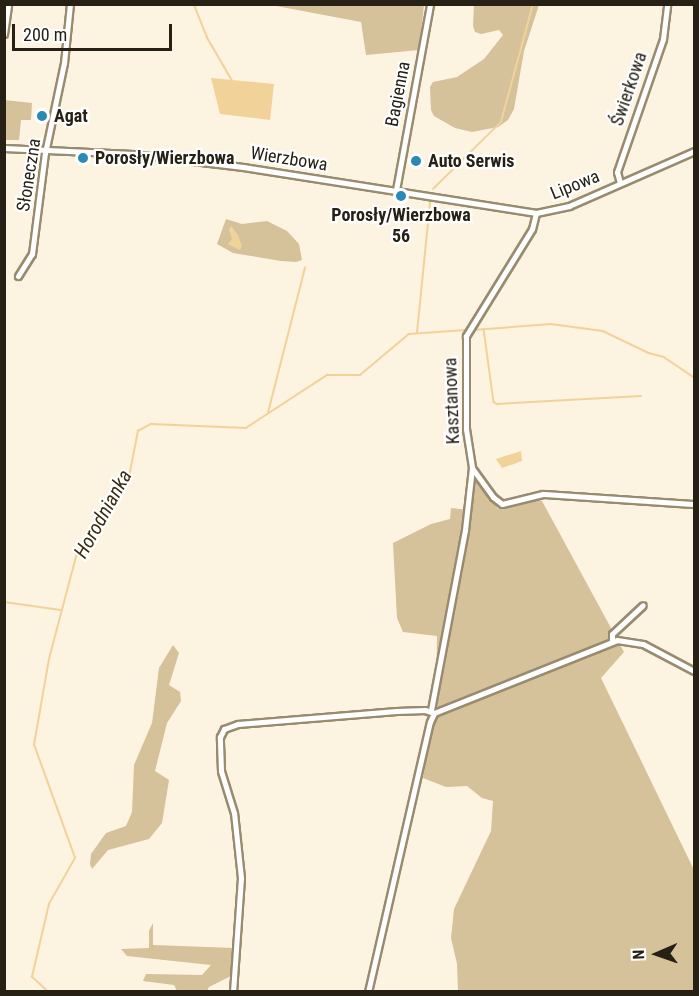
<!DOCTYPE html>
<html>
<head>
<meta charset="utf-8">
<style>
	body { margin:0 }
	#map { position:relative; width:699px; height:996px; overflow:hidden; background:#fcf3e1; font-family:"Roboto Condensed",sans-serif }
	div>[style] { position:absolute }
	.green>* { inset:0; background:#d5c19a }
	.water>* { inset:0; background:#f1d399 }
	.stream>* { height:1.5px; margin:-0.75px; padding:0 0.75px; transform-origin:0.75px; border-radius:0.75px; background:#f1d399 }
	.roads { filter:drop-shadow(2px 0 #998b6f) drop-shadow(-2px 0 #998b6f) drop-shadow(0 2px #998b6f) drop-shadow(0 -2px #998b6f) }
	.minor>* { height:5px; margin:-2.5px; padding:0 2.5px; transform-origin:2.5px; border-radius:2.5px; background:#fff }
	.dots>* { width:16px; height:16px; translate:-50% -50%; box-sizing:border-box; border:3px solid #fff; border-radius:50% }
	span { translate:-50% -50%; white-space:nowrap; text-align:center; line-height:1.15; -webkit-text-stroke:4.5px #fff; paint-order:stroke }
	.street-label { font-size:18px; color:#262015 }
	.poi-label { font-size:18px; color:#262015; font-weight:700 }
	.left { translate:0 -50%; text-align:left }
	.water-label { font-size:20px; color:#392c12; font-style:italic }
	.frame { position:absolute; inset:0; border:6px solid #262015; pointer-events:none }
	.north { position:absolute; left:627px; top:924px; width:60px; height:60px; -webkit-text-stroke:4px #fff; paint-order:stroke; rotate:268deg; font-size:16px; font-weight:700; line-height:24px; text-align:center; color:#262015 }
	.north::after { content:''; display:block; margin:auto; width:21px; height:27px; background:#262015; clip-path:polygon(50% 0,100% 100%,50% 72%,0 100%) }
	.scale { position:absolute; left:12px; top:24px; width:160px; height:27px; box-sizing:border-box; border:3px solid #262015; border-top:0; padding-left:8px; font-size:18px; line-height:21px; white-space:nowrap; color:#262015; -webkit-text-stroke:4px #fff; paint-order:stroke }
</style>
</head>
<body>
<div id="map">
	<div class="green">
		<div style="clip-path:polygon(271px 5px,424px 5px,419px 50px,366px 55px,361px 22px)"></div>
		<div style="clip-path:polygon(474px 5px,539px 5px,524px 51px,514px 109px,508px 120px,498px 127px,472px 132px,455px 128px,434px 116px,431px 110px,430px 87px,433px 82px,457px 77px,484px 59px,503px 35px,499px 30px,481px 34px,475px 32px,473px 26px)"></div>
		<div style="clip-path:polygon(4px 100px,32px 103px,31px 120px,21px 120px,19px 140px,5px 140px)"></div>
		<div style="clip-path:polygon(226px 219px,242px 224px,267px 221px,287px 231px,299px 244px,302px 260px,296px 262px,281px 261px,233px 253px,217px 244px)"></div>
		<div style="clip-path:polygon(475px 476px,498px 509px,530px 499px,542px 501px,624px 652px,601px 678px,694px 870px,694px 991px,458px 991px,457px 964px,451px 938px,454px 909px,491px 831px,493px 801px,482px 798px,467px 786px,446px 787px,423px 778px,436px 706px,437px 636px,403px 632px,397px 618px,393px 543px,431px 524px,450px 519px,451px 508px,470px 510px)"></div>
		<div style="clip-path:polygon(173px 645px,179px 653px,169px 685px,180px 692px,181px 701px,167px 723px,155px 771px,169px 780px,162px 823px,149px 839px,108px 850px,92px 869px,90px 864px,91px 854px,106px 833px,126px 826px,132px 812px,134px 765px,152px 723px,159px 668px)"></div>
		<div style="clip-path:polygon(153px 923px,153px 945px,234px 948px,231px 976px,209px 987px,207px 991px,177px 991px,174px 985px,143px 981px,146px 974px,202px 975px,211px 965px,127px 956px,121px 949px,149px 948px,149px 931px)"></div>
	</div>
	<div class="water">
		<div style="clip-path:polygon(211px 78px,274px 84px,270px 120px,220px 114px)"></div>
		<div style="clip-path:polygon(231px 226px,238px 235px,242px 246px,240px 250px,228px 244px,232px 239px,229px 230px)"></div>
		<div style="clip-path:polygon(521px 451px,522px 461px,514px 464px,502px 468px,496px 459px)"></div>
	</div>
	<div class="stream">
		<div style="left:194px;top:4px;width:35px;rotate:68deg"></div>
		<div style="left:207px;top:37px;width:50px;rotate:59.8deg"></div>
		<div style="left:433px;top:189px;width:95px;rotate:-44.6deg"></div>
		<div style="left:501px;top:122px;width:122px;rotate:-74.8deg"></div>
		<div style="left:484px;top:329px;width:74px;rotate:82.2deg"></div>
		<div style="left:494px;top:402px;width:4px;rotate:34deg"></div>
		<div style="left:497px;top:404px;width:144px;rotate:-3.2deg"></div>
		<div style="left:474px;top:330px;width:77px;rotate:-4.5deg"></div>
		<div style="left:551px;top:324px;width:52px;rotate:7.7deg"></div>
		<div style="left:603px;top:331px;width:51px;rotate:25.6deg"></div>
		<div style="left:649px;top:353px;width:16px;rotate:15deg"></div>
		<div style="left:664px;top:357px;width:36px;rotate:34deg"></div>
		<div style="left:417px;top:333px;width:131px;rotate:-84.3deg"></div>
		<div style="left:268px;top:413px;width:150px;rotate:-75.7deg"></div>
		<div style="left:4px;top:602px;width:57px;rotate:8.1deg"></div>
		<div style="left:48px;top:992px;width:22px;rotate:-137deg"></div>
		<div style="left:32px;top:977px;width:75px;rotate:-76.9deg"></div>
		<div style="left:49px;top:904px;width:53px;rotate:-60.5deg"></div>
		<div style="left:75px;top:858px;width:120px;rotate:-109.9deg"></div>
		<div style="left:34px;top:745px;width:87px;rotate:-80.1deg"></div>
		<div style="left:49px;top:659px;width:110px;rotate:-75.2deg"></div>
		<div style="left:77px;top:553px;width:97px;rotate:-56.8deg"></div>
		<div style="left:130px;top:472px;width:42px;rotate:-79deg"></div>
		<div style="left:138px;top:431px;width:15px;rotate:-28deg"></div>
		<div style="left:151px;top:424px;width:95px;rotate:2.4deg"></div>
		<div style="left:246px;top:428px;width:97px;rotate:-33.2deg"></div>
		<div style="left:327px;top:375px;width:33px"></div>
		<div style="left:360px;top:375px;width:64px;rotate:-39.9deg"></div>
		<div style="left:409px;top:334px;width:57px;rotate:-4deg"></div>
	</div>
	<div class="roads">
		<div class="minor">
			<div style="left:4px;top:34px;width:30px;rotate:-82deg"></div>
			<div style="left:4px;top:148px;width:129px;rotate:2.7deg"></div>
			<div style="left:133px;top:154px;width:111px;rotate:6.7deg"></div>
			<div style="left:243px;top:167px;width:297px;rotate:8.9deg"></div>
			<div style="left:536px;top:213px;width:34px;rotate:-12deg"></div>
			<div style="left:569px;top:206px;width:137px;rotate:-23.7deg"></div>
			<div style="left:620px;top:183px;width:11px;rotate:-105deg"></div>
			<div style="left:617px;top:172px;width:141px;rotate:-70.9deg"></div>
			<div style="left:663px;top:39px;width:35px;rotate:-83deg"></div>
			<div style="left:396px;top:190px;width:189px;rotate:-79.6deg"></div>
			<div style="left:536px;top:213px;width:16px;rotate:104deg"></div>
			<div style="left:532px;top:229px;width:126px;rotate:121.7deg"></div>
			<div style="left:466px;top:336px;width:93px;rotate:90deg"></div>
			<div style="left:466px;top:429px;width:39px;rotate:81deg"></div>
			<div style="left:472px;top:468px;width:36px;rotate:54deg"></div>
			<div style="left:493px;top:497px;width:11px;rotate:38deg"></div>
			<div style="left:502px;top:504px;width:42px;rotate:-13.7deg"></div>
			<div style="left:543px;top:494px;width:151px;rotate:3.8deg"></div>
			<div style="left:18px;top:276px;width:26px;rotate:-58deg"></div>
			<div style="left:32px;top:254px;width:102px;rotate:-82.7deg"></div>
			<div style="left:45px;top:153px;width:92px;rotate:-78.1deg"></div>
			<div style="left:64px;top:63px;width:59px;rotate:-84.2deg"></div>
			<div style="left:612px;top:641px;width:7px;rotate:-90deg"></div>
			<div style="left:612px;top:634px;width:42px;rotate:-43.1deg"></div>
			<div style="left:431px;top:710px;width:183px;rotate:-79.3deg"></div>
			<div style="left:465px;top:530px;width:62px;rotate:-83.6deg"></div>
			<div style="left:233px;top:992px;width:114px;rotate:-86deg"></div>
			<div style="left:241px;top:878px;width:65px;rotate:-96.1deg"></div>
			<div style="left:234px;top:813px;width:44px;rotate:-107.2deg"></div>
			<div style="left:221px;top:771px;width:34px;rotate:-92deg"></div>
			<div style="left:220px;top:737px;width:9px;rotate:-63deg"></div>
			<div style="left:224px;top:729px;width:15px;rotate:-20deg"></div>
			<div style="left:238px;top:724px;width:159px;rotate:-4.7deg"></div>
			<div style="left:396px;top:711px;width:29px;rotate:-2deg"></div>
			<div style="left:425px;top:710px;width:9px;rotate:18deg"></div>
			<div style="left:368px;top:992px;width:277px;rotate:-77.1deg"></div>
			<div style="left:430px;top:722px;width:10px;rotate:-66deg"></div>
			<div style="left:434px;top:713px;width:197px;rotate:-21.7deg"></div>
			<div style="left:617px;top:640px;width:26px;rotate:9deg"></div>
			<div style="left:643px;top:644px;width:58px;rotate:27.9deg"></div>
		</div>
	</div>
	<div class="dots">
		<div style="left:42px;top:116px;background:#2b89b5"></div>
		<div style="left:83px;top:158px;background:#2b89b5"></div>
		<div style="left:416px;top:161px;background:#2b89b5"></div>
		<div style="left:401px;top:196px;background:#2b89b5"></div>
	</div>
	<div class="street-label">
		<span style="left:629px;top:89px;rotate:-71deg">Świerkowa</span>
		<span style="left:398px;top:94px;rotate:-79deg">Bagienna</span>
		<span style="left:289px;top:159px;rotate:9deg">Wierzbowa</span>
		<span style="left:29px;top:175px;rotate:-81deg">Słoneczna</span>
		<span style="left:575px;top:185px;rotate:-22deg">Lipowa</span>
		<span style="left:452px;top:401px;rotate:-92deg">Kasztanowa</span>
	</div>
	<div class="poi-label">
		<span class="left" style="left:54px;top:116px">Agat</span>
		<span class="left" style="left:95px;top:158px">Porosły/Wierzbowa</span>
		<span class="left" style="left:428px;top:161px">Auto Serwis</span>
		<span style="left:401px;top:226px">Porosły/Wierzbowa<br>56</span>
	</div>
	<div class="water-label">
		<span style="left:103px;top:514px;rotate:-61deg">Horodnianka</span>
	</div>
	<div class="frame"></div>
	<div class="north">N</div>
	<div class="scale">200 m</div>
</div>
</body>
</html>
